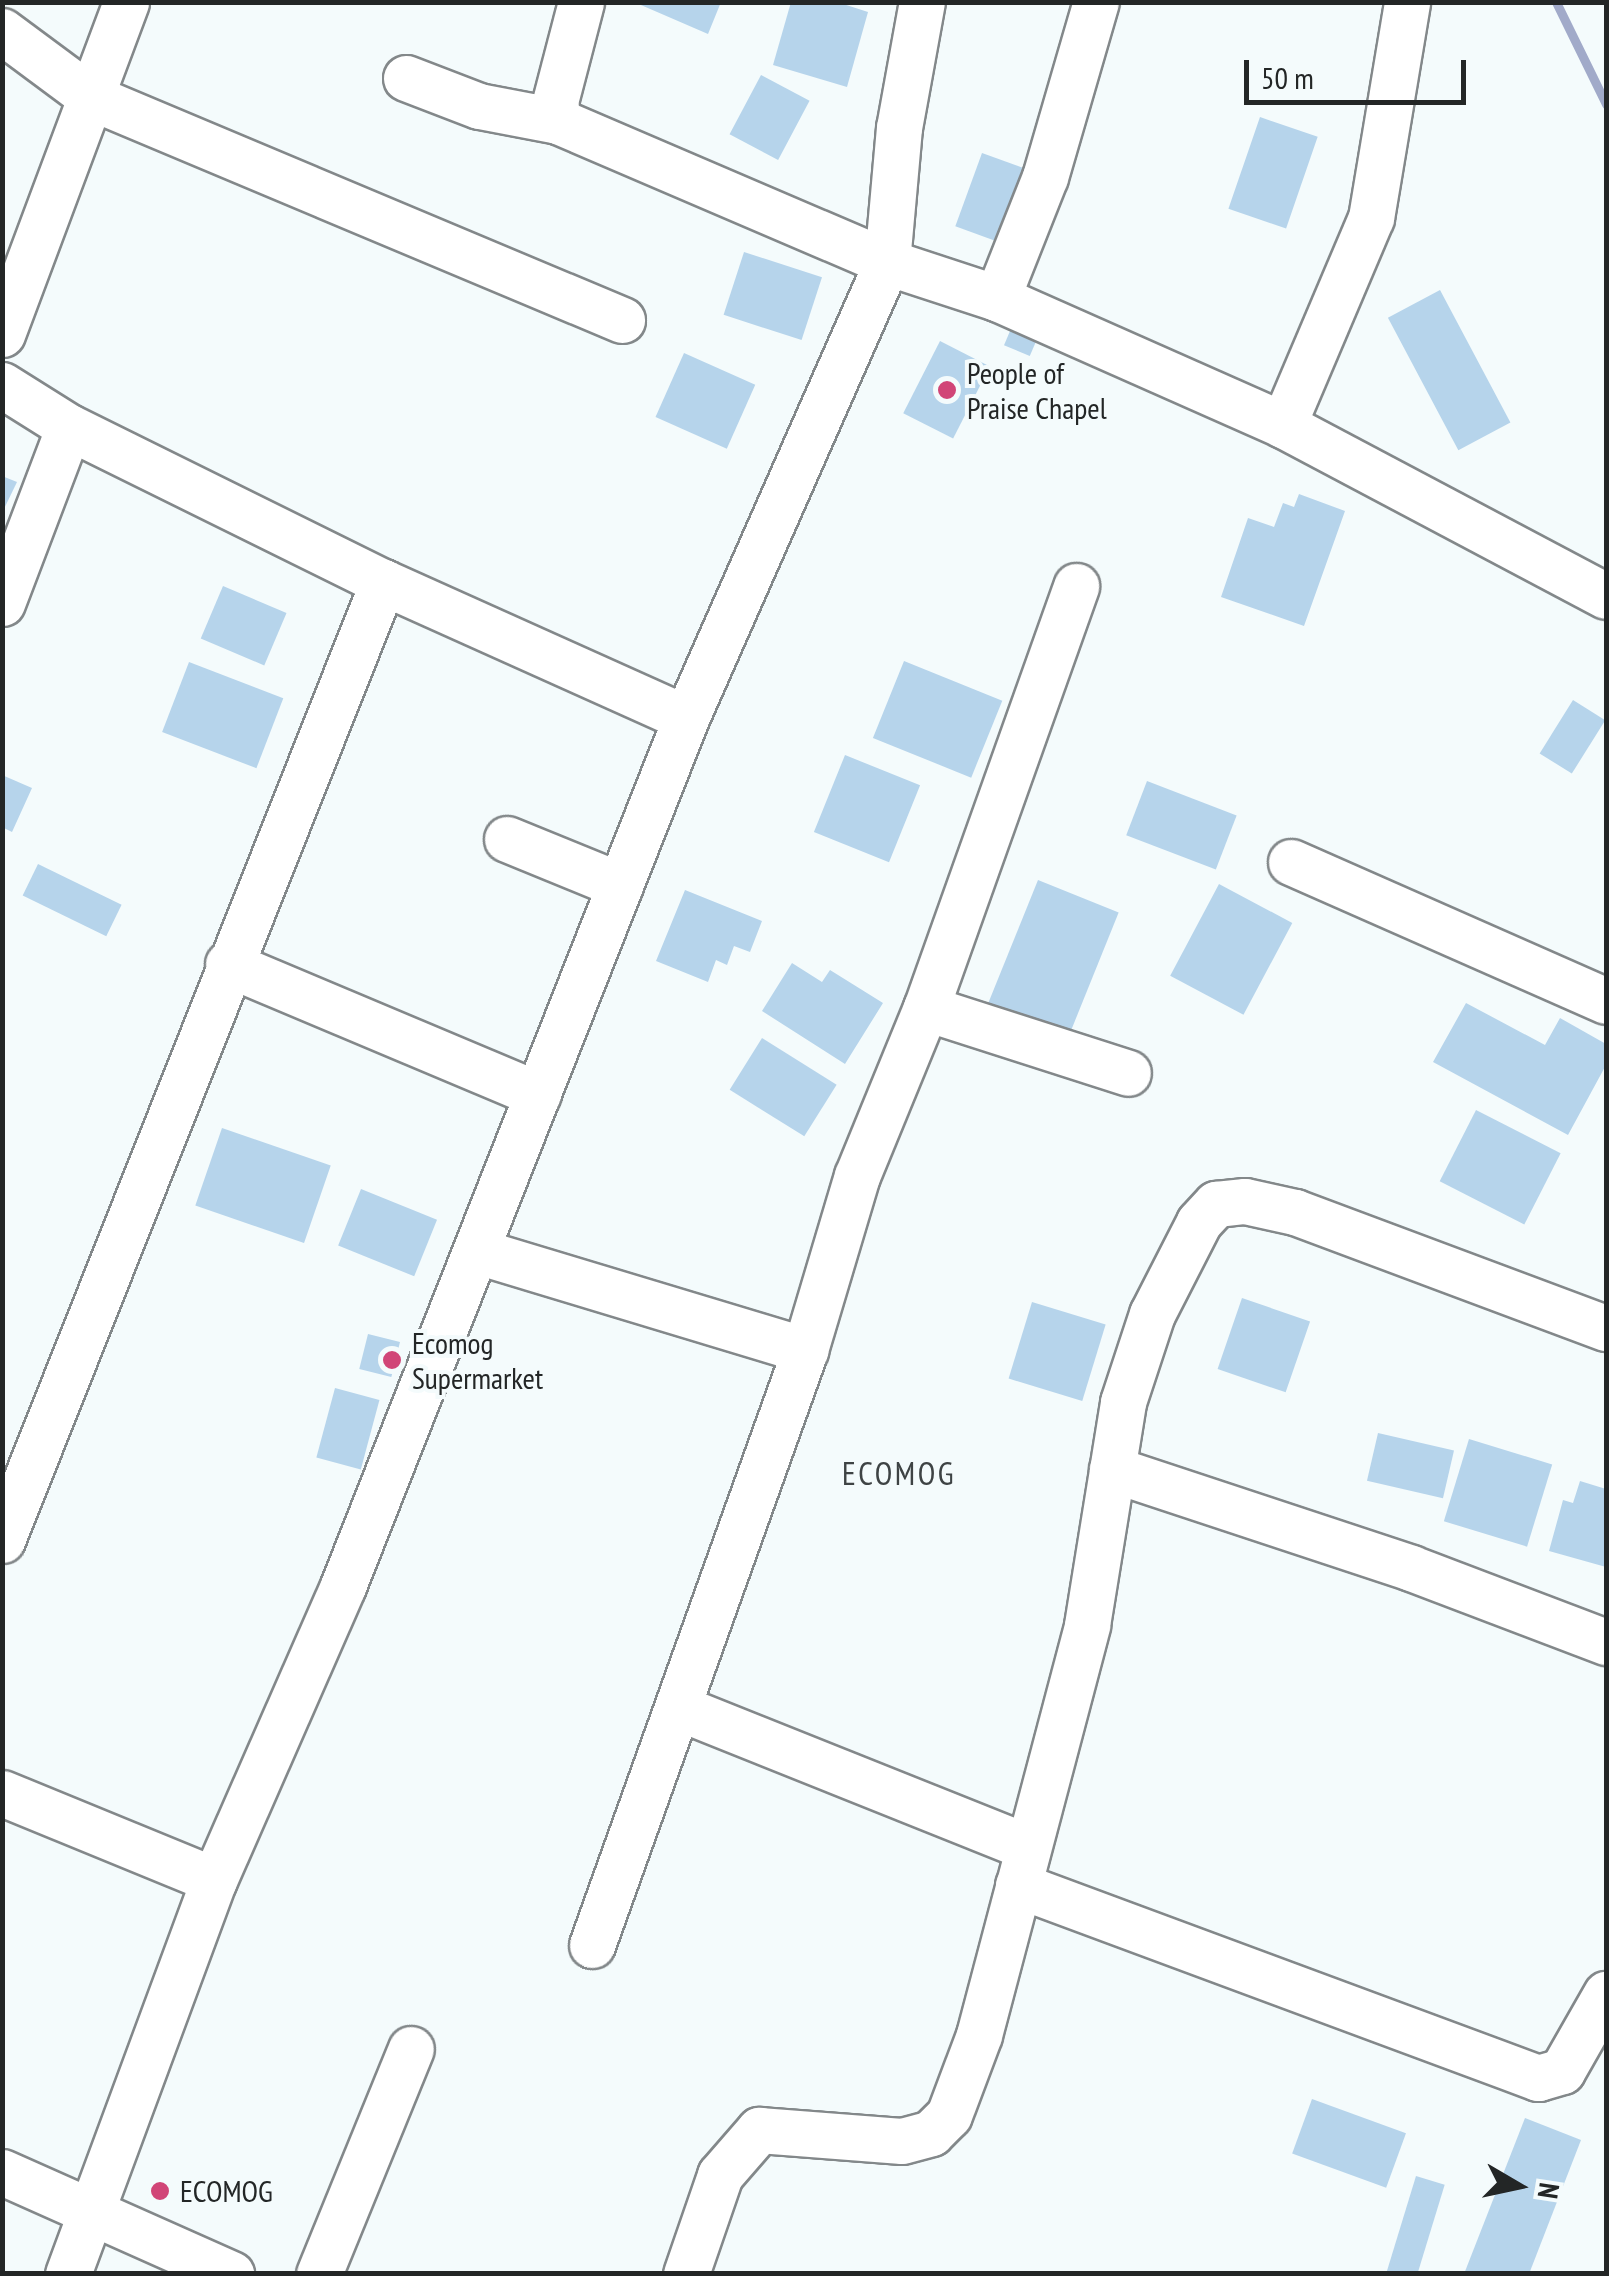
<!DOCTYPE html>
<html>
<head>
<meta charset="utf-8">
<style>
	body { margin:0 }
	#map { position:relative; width:1609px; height:2276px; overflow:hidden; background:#f4fbfc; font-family:"PT Sans Narrow",sans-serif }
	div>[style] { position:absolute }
	.stream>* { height:9px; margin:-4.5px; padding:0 4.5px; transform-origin:4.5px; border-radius:4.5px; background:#a1aac9 }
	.building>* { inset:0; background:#b6d4eb; transform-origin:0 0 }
	.roads { filter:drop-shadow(2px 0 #83888a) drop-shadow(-2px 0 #83888a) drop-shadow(0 2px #83888a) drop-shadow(0 -2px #83888a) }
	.minor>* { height:45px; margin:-22.5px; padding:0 22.5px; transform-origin:22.5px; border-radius:22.5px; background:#fff }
	.dots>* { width:28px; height:28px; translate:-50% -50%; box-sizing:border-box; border:5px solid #f4fbfc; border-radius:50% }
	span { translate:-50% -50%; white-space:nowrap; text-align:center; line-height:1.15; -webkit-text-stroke:8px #f4fbfc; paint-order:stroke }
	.poi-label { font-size:30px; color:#232626 }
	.left { translate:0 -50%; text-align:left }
	.neighbourhood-label { font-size:32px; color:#3e4344; letter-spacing:2.5px }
	.frame { position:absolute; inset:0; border:5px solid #232626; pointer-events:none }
	.north { position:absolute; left:1469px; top:2136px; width:100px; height:100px; -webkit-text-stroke:8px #f4fbfc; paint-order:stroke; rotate:99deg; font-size:28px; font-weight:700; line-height:40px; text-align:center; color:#232626 }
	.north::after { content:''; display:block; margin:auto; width:35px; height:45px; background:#232626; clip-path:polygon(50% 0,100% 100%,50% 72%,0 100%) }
	.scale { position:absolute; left:1244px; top:60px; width:222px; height:45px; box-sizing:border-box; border:5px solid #232626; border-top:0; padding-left:12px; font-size:30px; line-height:35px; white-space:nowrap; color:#232626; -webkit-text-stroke:8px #f4fbfc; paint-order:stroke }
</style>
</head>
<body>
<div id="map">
	<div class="stream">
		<div style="left:1556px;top:2px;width:114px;rotate:63.9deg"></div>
	</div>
	<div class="building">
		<div style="clip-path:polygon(634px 2px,721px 2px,708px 34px)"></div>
		<div style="clip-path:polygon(791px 2px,837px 2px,868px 12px,847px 87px,773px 65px)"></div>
		<div style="left:761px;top:75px;width:55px;height:67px;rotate:28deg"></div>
		<div style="left:1260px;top:117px;width:61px;height:97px;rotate:19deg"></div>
		<div style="left:982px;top:153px;width:51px;height:78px;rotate:20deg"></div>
		<div style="left:744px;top:252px;width:82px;height:66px;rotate:18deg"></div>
		<div style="left:1440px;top:290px;width:150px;height:59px;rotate:62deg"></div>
		<div style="left:1013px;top:324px;width:28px;height:23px;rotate:23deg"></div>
		<div style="left:940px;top:341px;width:56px;height:81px;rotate:27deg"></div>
		<div style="left:684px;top:353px;width:78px;height:70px;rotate:24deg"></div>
		<div style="clip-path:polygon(2px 476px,17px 482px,2px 513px)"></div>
		<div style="clip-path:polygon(1299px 494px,1345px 511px,1304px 626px,1221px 597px,1248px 518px,1274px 527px,1283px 503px,1294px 507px)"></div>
		<div style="left:223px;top:586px;width:69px;height:57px;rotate:23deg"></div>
		<div style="left:904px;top:661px;width:106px;height:83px;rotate:22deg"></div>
		<div style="left:189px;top:662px;width:101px;height:75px;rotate:21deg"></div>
		<div style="left:1573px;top:700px;width:38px;height:63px;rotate:32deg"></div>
		<div style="left:845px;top:755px;width:81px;height:83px;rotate:22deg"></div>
		<div style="clip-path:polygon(2px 775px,32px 788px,12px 832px,2px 827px)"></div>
		<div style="left:1147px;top:781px;width:96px;height:58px;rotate:21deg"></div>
		<div style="left:38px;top:864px;width:93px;height:35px;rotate:26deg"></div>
		<div style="left:1038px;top:880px;width:87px;height:133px;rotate:22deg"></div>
		<div style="left:1219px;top:884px;width:83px;height:104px;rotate:28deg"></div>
		<div style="clip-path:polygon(685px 890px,762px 921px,750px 952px,734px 946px,727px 965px,716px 960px,708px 982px,656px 961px)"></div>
		<div style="clip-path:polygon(792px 963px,822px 982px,830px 970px,883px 1003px,845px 1064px,762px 1011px)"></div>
		<div style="clip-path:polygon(1466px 1003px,1545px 1045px,1560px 1018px,1606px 1044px,1606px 1065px,1568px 1135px,1433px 1062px)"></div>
		<div style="left:762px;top:1038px;width:88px;height:61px;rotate:32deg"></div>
		<div style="left:1476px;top:1110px;width:95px;height:80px;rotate:27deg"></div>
		<div style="left:222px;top:1128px;width:115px;height:82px;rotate:19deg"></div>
		<div style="left:361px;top:1189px;width:82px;height:61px;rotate:22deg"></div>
		<div style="left:1242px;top:1298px;width:72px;height:75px;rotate:19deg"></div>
		<div style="left:1032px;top:1302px;width:77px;height:80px;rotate:17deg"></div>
		<div style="left:368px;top:1334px;width:33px;height:36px;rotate:14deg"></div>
		<div style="left:335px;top:1388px;width:46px;height:72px;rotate:15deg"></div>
		<div style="left:1378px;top:1433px;width:78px;height:49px;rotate:13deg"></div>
		<div style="left:1469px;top:1439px;width:87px;height:86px;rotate:17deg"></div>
		<div style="clip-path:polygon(1580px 1481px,1606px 1489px,1606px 1567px,1549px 1551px,1563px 1500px,1573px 1503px)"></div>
		<div style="left:1312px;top:2099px;width:100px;height:58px;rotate:20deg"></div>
		<div style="clip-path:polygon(1525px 2118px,1581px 2140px,1529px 2274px,1464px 2274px)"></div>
		<div style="left:1416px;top:2176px;width:30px;height:103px;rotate:17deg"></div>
	</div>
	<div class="roads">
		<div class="minor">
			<div style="left:2px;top:31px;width:111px;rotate:36.6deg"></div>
			<div style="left:91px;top:97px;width:576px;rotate:22.78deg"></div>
			<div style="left:406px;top:78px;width:78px;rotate:21deg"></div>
			<div style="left:479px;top:106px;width:80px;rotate:10.8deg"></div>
			<div style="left:558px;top:121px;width:358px;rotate:23.2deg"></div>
			<div style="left:887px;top:262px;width:116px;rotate:18.1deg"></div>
			<div style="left:997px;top:298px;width:313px;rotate:23.9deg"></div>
			<div style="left:1283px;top:425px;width:365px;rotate:27.9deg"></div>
			<div style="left:558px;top:121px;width:19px;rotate:-99deg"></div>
			<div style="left:555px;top:102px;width:103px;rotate:-75.4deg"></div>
			<div style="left:997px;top:298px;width:130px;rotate:-68.4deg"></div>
			<div style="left:1045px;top:177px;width:182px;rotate:-73.8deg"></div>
			<div style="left:2px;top:334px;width:354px;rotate:-69.5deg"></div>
			<div style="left:2px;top:385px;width:79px;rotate:32.1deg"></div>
			<div style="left:69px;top:427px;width:350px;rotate:26.3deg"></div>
			<div style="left:383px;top:582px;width:332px;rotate:24.2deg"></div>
			<div style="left:1283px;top:425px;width:225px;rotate:-67deg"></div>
			<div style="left:1371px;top:218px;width:219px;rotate:-80.5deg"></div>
			<div style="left:2px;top:603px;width:188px;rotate:-69.2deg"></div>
			<div style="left:507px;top:839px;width:122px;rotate:22.2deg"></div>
			<div style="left:1291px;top:862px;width:344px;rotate:23.8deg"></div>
			<div style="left:228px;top:964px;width:336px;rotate:22.8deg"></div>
			<div style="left:926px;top:1008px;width:212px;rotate:17.8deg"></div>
			<div style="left:477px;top:1251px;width:343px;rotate:16.8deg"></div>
			<div style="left:1112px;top:1469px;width:315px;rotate:18.3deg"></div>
			<div style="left:1411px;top:1568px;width:209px;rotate:20.8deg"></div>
			<div style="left:2px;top:1540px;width:1031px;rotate:-68.31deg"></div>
			<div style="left:680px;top:1708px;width:374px;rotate:21.8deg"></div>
			<div style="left:2px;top:1793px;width:229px;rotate:22.3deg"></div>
			<div style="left:1018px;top:1885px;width:555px;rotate:20.36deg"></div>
			<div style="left:1538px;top:2078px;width:25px;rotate:-16deg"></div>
			<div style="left:1562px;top:2071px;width:89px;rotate:-60.3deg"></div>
			<div style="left:592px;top:1945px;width:632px;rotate:-70.3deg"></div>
			<div style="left:805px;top:1350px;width:182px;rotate:-73.4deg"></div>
			<div style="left:857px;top:1176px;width:182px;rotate:-67.7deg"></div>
			<div style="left:926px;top:1008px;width:448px;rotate:-70.4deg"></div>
			<div style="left:2px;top:2172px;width:251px;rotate:24deg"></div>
			<div style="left:68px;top:2274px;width:420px;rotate:-69.7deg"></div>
			<div style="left:214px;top:1880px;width:321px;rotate:-66.3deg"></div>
			<div style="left:343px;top:1586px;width:933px;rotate:-68.44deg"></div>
			<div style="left:686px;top:718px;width:498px;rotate:-66.2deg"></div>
			<div style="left:887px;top:262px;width:135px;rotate:-84.9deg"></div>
			<div style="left:899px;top:128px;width:128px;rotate:-79.7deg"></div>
			<div style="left:319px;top:2274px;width:243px;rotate:-67.8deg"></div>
			<div style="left:686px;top:2274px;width:105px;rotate:-71deg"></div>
			<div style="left:720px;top:2175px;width:60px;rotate:-49.1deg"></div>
			<div style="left:759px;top:2130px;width:143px;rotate:4.4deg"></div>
			<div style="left:902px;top:2141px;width:30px;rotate:-15deg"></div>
			<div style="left:931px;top:2133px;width:25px;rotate:-45deg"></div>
			<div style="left:949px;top:2115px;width:85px;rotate:-69.4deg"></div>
			<div style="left:979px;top:2035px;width:424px;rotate:-75.2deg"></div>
			<div style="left:1087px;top:1625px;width:226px;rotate:-80.8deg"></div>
			<div style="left:1123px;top:1402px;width:93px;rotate:-71.8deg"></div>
			<div style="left:1152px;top:1314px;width:103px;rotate:-62.9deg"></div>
			<div style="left:1199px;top:1222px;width:25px;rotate:-47deg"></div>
			<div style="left:1216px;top:1204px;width:29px;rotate:-6deg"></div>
			<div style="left:1245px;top:1201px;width:51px;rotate:12.4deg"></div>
			<div style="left:1295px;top:1212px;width:332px;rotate:20.5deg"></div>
		</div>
	</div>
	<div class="dots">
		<div style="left:947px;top:390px;background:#d14577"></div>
		<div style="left:392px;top:1360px;background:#d14577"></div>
		<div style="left:160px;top:2191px;background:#d14577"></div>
	</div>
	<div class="poi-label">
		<span class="left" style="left:967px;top:390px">People of<br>Praise Chapel</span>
		<span class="left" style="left:412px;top:1360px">Ecomog<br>Supermarket</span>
		<span class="left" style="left:180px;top:2191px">ECOMOG</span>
	</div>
	<div class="neighbourhood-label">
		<span style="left:899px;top:1473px">ECOMOG</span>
	</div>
	<div class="frame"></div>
	<div class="north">N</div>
	<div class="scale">50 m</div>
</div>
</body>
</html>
